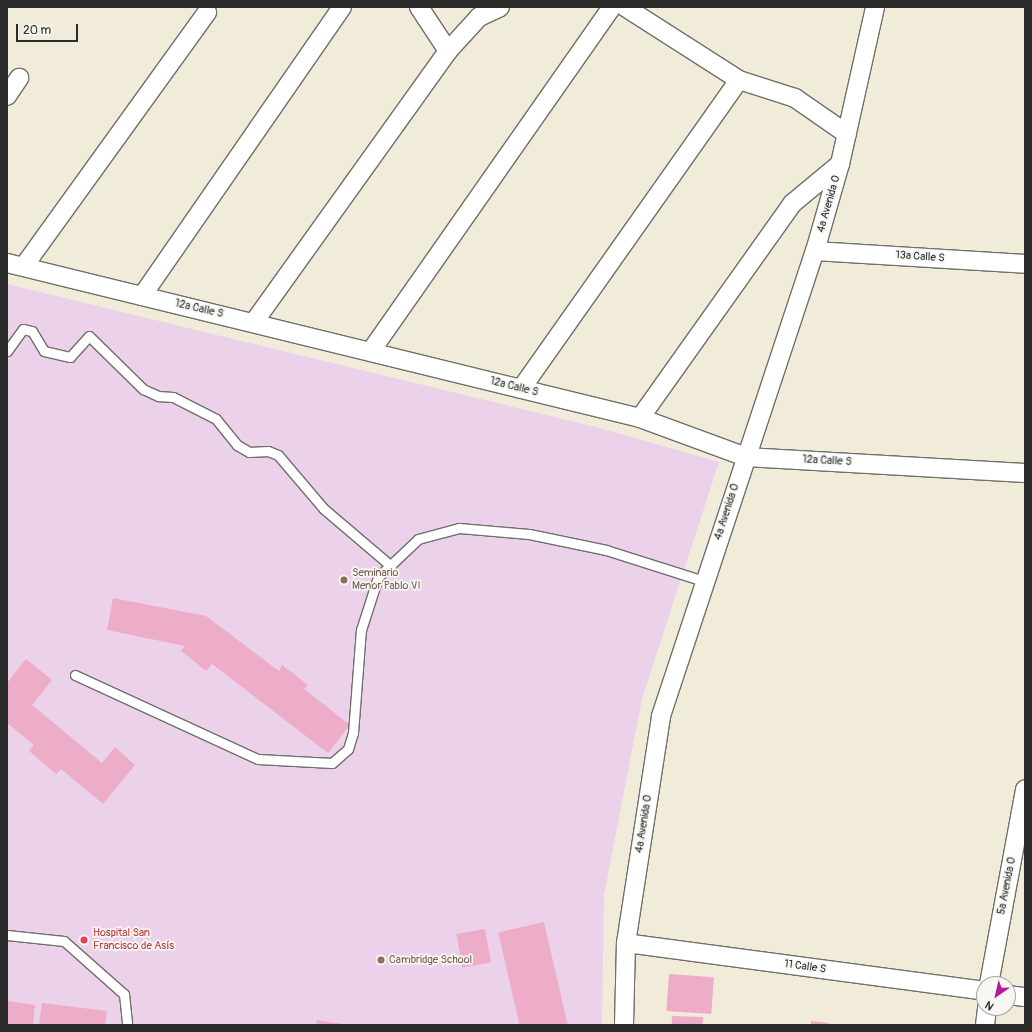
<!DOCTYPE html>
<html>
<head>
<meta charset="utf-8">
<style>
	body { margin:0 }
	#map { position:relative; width:1032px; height:1032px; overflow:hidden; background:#f1ecda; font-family:Pangolin,sans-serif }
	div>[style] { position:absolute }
	.built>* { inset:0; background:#ecd1ea }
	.building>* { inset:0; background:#edadc8; transform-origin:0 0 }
	.roads { filter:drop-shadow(1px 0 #706f68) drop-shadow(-1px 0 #706f68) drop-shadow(0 1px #706f68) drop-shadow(0 -1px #706f68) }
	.service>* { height:9px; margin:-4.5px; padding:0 4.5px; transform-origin:4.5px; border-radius:4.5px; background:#fff }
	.minor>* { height:18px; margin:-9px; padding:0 9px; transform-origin:9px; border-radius:9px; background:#fff }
	.dots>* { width:11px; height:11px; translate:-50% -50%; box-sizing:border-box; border:2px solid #f6f6f2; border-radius:50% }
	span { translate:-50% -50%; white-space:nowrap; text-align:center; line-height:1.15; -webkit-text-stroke:3.5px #f6f6f2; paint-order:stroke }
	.street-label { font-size:11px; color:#2b2b2b }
	.education-label { font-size:11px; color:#785e54 }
	.left { translate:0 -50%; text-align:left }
	.health-label { font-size:11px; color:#be3a42 }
	.frame { position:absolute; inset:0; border:8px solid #2b2b2b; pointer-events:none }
	.north { position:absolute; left:976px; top:976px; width:40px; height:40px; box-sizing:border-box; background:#f6f6f2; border:1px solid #a5a5a2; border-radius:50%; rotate:214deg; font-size:11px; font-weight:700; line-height:16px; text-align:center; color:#2b2b2b }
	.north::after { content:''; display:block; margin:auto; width:14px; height:18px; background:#b5179e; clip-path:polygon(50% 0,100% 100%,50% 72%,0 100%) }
	.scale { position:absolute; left:16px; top:24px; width:62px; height:18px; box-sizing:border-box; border:2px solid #2b2b2b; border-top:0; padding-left:5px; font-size:12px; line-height:14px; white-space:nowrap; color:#2b2b2b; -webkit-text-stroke:3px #f6f6f2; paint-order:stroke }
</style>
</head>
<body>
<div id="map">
	<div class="built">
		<div style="clip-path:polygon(7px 284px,596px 427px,719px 462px,642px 699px,604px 895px,602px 1025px,7px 1025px)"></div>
	</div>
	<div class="building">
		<div style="clip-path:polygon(113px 598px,206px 616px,279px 671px,282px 665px,308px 685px,304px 689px,350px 725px,328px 753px,212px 664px,206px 671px,181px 651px,185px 646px,107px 630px)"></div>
		<div style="clip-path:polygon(26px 659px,52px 680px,32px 705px,102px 763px,115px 747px,135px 765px,103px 804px,61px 769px,56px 774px,29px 751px,34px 745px,7px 723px,7px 683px)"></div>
		<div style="left:544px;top:922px;width:106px;height:47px;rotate:77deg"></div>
		<div style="left:485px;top:929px;width:34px;height:29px;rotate:80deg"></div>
		<div style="left:669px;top:974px;width:45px;height:37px;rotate:4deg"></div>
		<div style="clip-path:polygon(7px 1001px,35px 1005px,33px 1025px,7px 1025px)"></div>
		<div style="clip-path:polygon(42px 1003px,107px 1011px,105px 1025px,39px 1025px)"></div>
		<div style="left:672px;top:1016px;width:31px;height:9px;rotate:2deg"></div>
		<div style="clip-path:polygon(317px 1020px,342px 1024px,342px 1025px,316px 1025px)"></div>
		<div style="clip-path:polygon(811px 1021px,829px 1023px,829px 1025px,811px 1025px)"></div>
	</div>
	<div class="roads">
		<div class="service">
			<div style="left:7px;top:351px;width:27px;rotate:-54deg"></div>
			<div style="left:23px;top:329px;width:9px;rotate:13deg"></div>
			<div style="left:32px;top:331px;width:23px;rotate:59deg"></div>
			<div style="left:44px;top:351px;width:27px;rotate:13deg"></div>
			<div style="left:70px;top:357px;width:28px;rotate:-48deg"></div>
			<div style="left:89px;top:336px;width:76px;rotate:44.5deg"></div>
			<div style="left:143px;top:389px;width:17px;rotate:25deg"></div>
			<div style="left:158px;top:396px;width:15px;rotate:4deg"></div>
			<div style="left:173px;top:397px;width:48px;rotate:27.1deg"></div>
			<div style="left:216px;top:419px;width:33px;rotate:51deg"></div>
			<div style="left:237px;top:445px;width:14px;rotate:30deg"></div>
			<div style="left:249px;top:452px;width:19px;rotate:-3deg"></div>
			<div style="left:268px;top:451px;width:11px;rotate:22deg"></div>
			<div style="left:278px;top:455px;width:71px;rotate:49.6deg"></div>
			<div style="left:324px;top:509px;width:88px;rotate:40.4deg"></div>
			<div style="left:75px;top:675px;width:201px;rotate:24.7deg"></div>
			<div style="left:258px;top:759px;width:74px;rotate:3.1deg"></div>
			<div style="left:332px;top:763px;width:21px;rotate:-41deg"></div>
			<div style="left:348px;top:749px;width:17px;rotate:-73deg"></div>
			<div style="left:353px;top:733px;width:103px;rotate:-85.6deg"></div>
			<div style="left:361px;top:630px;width:56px;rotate:-72.2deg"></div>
			<div style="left:378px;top:577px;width:55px;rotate:-43.5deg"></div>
			<div style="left:418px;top:539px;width:42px;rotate:-15deg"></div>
			<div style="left:459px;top:528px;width:70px;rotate:4.9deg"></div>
			<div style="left:529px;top:534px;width:79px;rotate:11.7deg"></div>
			<div style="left:606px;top:550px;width:103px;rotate:17.6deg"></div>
			<div style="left:7px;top:935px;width:57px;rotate:6deg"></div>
			<div style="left:64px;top:941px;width:80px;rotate:41.5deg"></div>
			<div style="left:124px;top:994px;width:31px;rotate:84deg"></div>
		</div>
		<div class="minor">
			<div style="left:419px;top:7px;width:53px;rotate:56.6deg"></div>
			<div style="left:448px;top:51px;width:46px;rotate:-47.6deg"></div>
			<div style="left:479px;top:17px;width:23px;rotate:-25deg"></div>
			<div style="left:625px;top:7px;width:135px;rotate:32.6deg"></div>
			<div style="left:739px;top:80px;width:59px;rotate:17.8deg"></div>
			<div style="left:795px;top:98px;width:63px;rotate:34.7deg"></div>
			<div style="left:7px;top:96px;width:22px;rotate:-56deg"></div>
			<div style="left:815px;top:251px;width:210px;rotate:3.5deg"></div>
			<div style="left:7px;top:263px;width:652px;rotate:13.76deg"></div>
			<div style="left:640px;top:418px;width:113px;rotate:20.2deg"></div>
			<div style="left:746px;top:457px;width:279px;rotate:3.3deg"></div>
			<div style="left:24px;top:266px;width:313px;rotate:-54.2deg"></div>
			<div style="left:142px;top:296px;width:351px;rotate:-55.3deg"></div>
			<div style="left:254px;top:322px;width:333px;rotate:-54.4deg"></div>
			<div style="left:371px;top:351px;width:420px;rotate:-55deg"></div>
			<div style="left:521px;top:389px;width:378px;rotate:-54.8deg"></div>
			<div style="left:640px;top:418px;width:264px;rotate:-54.6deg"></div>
			<div style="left:793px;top:203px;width:61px;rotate:-39.7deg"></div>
			<div style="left:626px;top:943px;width:361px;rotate:7.6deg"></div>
			<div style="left:989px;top:984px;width:198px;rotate:-79.5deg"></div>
			<div style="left:1008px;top:995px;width:17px;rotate:7deg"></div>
			<div style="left:624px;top:1025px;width:82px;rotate:-88.6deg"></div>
			<div style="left:626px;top:943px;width:230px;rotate:-81.2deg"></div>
			<div style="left:661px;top:716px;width:490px;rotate:-71.7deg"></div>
			<div style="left:815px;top:251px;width:91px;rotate:-74deg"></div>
			<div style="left:840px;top:164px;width:161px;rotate:-77.4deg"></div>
			<div style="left:985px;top:1025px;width:17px;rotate:-83deg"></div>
		</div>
	</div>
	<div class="dots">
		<div style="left:344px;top:580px;background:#8d6e63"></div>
		<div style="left:84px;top:940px;background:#e0444e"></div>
		<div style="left:381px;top:960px;background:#8d6e63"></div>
	</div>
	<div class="street-label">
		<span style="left:829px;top:204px;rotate:-74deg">4a Avenida O</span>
		<span style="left:920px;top:257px;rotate:4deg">13a Calle S</span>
		<span style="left:199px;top:309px;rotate:13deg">12a Calle S</span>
		<span style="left:514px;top:387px;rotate:14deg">12a Calle S</span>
		<span style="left:827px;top:461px;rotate:3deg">12a Calle S</span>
		<span style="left:727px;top:512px;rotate:-72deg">4a Avenida O</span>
		<span style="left:644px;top:824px;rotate:-81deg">4a Avenida O</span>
		<span style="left:1007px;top:886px;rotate:-79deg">5a Avenida O</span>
		<span style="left:805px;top:967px;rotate:8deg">11 Calle S</span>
	</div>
	<div class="education-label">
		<span class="left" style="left:352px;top:580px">Seminario<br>Menor Pablo VI</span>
		<span class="left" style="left:389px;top:960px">Cambridge School</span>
	</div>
	<div class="health-label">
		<span class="left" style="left:93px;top:940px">Hospital San<br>Francisco de Asís</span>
	</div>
	<div class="frame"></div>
	<div class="north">N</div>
	<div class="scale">20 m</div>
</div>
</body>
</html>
